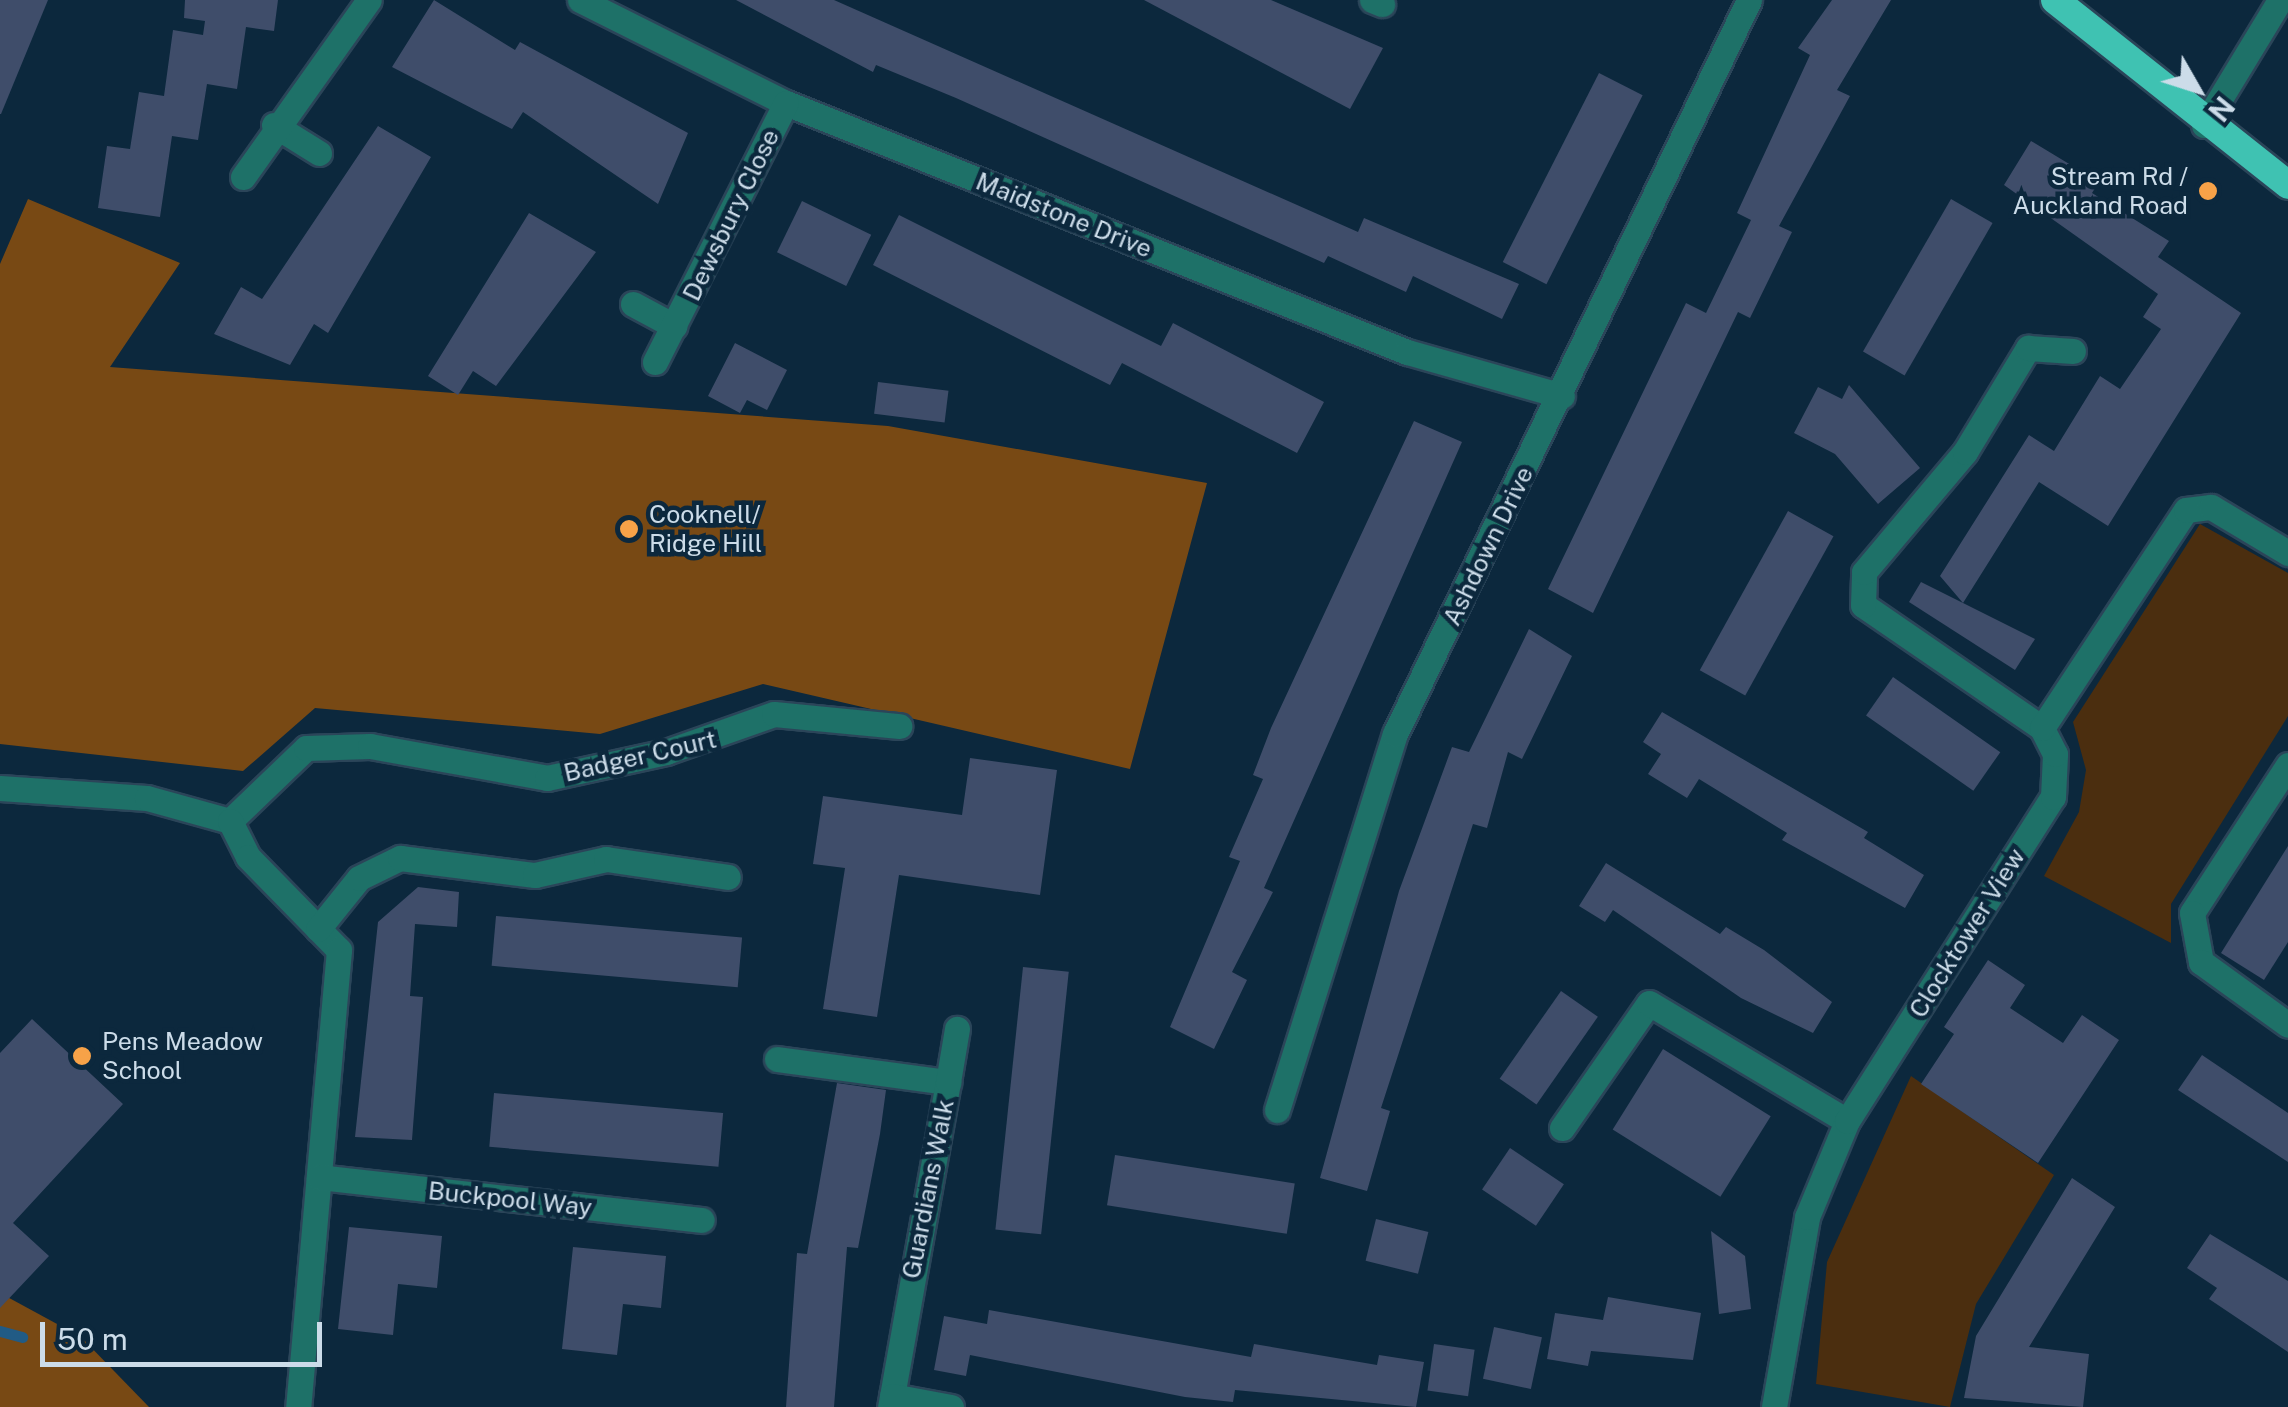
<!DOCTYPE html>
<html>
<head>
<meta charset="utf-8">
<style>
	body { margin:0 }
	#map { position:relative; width:2288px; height:1407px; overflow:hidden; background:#0c283d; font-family:"Public Sans",sans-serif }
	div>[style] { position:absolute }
	.green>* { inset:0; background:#4b2e0f }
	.forest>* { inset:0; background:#784914 }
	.stream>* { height:11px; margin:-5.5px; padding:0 5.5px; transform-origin:5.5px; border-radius:5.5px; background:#215b85 }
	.building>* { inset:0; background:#3f4d6a; transform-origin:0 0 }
	.roads { filter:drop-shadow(2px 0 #2b4559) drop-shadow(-2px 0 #2b4559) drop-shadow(0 2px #2b4559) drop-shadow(0 -2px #2b4559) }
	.minor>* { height:25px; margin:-12.5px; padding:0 12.5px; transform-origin:12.5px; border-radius:12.5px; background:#1e7168 }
	.trunk>* { height:28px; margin:-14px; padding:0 14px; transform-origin:14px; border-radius:14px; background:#3fc2b2 }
	.dots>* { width:28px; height:28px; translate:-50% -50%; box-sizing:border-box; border:5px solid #0c283d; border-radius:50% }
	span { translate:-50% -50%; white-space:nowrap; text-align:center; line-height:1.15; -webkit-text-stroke:9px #0c283d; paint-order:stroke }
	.poi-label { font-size:25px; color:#ccdce9 }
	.right { translate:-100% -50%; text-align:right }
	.left { translate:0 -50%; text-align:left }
	.street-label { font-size:25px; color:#ccdce9 }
	.north { position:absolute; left:2148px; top:40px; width:100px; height:100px; -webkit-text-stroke:8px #0c283d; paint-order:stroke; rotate:129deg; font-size:28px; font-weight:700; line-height:40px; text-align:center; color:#ccdce9 }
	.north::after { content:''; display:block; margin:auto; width:35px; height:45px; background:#ccdce9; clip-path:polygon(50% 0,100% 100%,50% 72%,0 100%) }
	.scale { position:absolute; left:40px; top:1322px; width:282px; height:45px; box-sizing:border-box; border:5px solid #ccdce9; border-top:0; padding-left:12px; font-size:30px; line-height:35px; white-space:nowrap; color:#ccdce9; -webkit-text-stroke:8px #0c283d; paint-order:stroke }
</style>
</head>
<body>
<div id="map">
	<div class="green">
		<div style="clip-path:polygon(2200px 524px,2288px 573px,2288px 716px,2171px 904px,2171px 943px,2044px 876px,2079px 812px,2086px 770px,2073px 722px)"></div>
		<div style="clip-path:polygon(1911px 1076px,2054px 1175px,1976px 1304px,1950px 1407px,1816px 1384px,1827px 1262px)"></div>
	</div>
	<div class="forest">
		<div style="clip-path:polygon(28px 199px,180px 263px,110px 367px,888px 426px,1207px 483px,1130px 769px,763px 684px,600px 734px,315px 708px,243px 771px,0 744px,0 264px)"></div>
		<div style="clip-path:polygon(0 1293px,81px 1337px,149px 1407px,0 1407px)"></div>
	</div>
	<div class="stream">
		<div style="left:0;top:1331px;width:23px;rotate:15deg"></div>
	</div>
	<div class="building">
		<div style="clip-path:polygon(0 0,48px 0,1px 114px,0 114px)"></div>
		<div style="clip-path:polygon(185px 0,278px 0,274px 31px,246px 27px,237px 89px,207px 84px,198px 140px,172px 136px,160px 217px,98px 208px,107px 146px,130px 149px,139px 92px,164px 96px,173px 30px,203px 35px,205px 21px,184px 18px)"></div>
		<div style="clip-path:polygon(434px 0,515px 50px,520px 42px,688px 133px,658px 204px,523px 112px,512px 129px,392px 67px)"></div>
		<div style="clip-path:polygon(736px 0,834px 0,1358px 232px,1364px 218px,1519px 284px,1502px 319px,1413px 276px,1406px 292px,1328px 256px,1324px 263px,956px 98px,876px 65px,873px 72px)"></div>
		<div style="clip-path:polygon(1144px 0,1271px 0,1383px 48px,1350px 109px)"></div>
		<div style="clip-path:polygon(1832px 0,1891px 0,1837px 90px,1850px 96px,1779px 226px,1792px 232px,1750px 318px,1738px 312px,1593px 613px,1548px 589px,1686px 303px,1706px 313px,1751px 220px,1737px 213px,1810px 55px,1798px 48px)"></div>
		<div style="left:1599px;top:73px;width:49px;height:212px;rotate:27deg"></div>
		<div style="clip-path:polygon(378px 126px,431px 157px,328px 333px,314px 324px,290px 365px,214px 334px,241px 287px,262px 299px)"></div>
		<div style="clip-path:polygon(2031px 141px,2099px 182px,2092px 193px,2169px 241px,2158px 257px,2241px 313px,2108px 526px,2039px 482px,1963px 603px,1940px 576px,2029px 435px,2054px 451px,2100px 376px,2120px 389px,2161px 329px,2143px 317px,2158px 294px,2004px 185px)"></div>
		<div style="left:1951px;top:199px;width:48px;height:176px;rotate:30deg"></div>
		<div style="left:802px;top:201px;width:77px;height:57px;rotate:26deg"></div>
		<div style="clip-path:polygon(529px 213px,596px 252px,496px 386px,473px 371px,458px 395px,428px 376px)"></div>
		<div style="clip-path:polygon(899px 215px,1161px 346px,1173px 323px,1324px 402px,1297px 453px,1122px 363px,1110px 385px,873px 265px)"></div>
		<div style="clip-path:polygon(735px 343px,787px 370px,767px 410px,747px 400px,740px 413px,708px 396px)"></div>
		<div style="left:878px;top:382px;width:71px;height:32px;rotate:7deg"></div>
		<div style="clip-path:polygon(1849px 385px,1920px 468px,1878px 504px,1835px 454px,1794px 433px,1818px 387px,1842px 399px)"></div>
		<div style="clip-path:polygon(1414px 421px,1462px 442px,1264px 888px,1273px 892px,1232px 972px,1247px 980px,1214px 1049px,1170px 1027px,1240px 861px,1229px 857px,1263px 779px,1253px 775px,1271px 728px)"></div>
		<div style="left:1788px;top:511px;width:52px;height:182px;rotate:29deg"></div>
		<div style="clip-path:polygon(1921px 582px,2035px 639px,2015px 670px,1909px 602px)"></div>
		<div style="clip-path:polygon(1529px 629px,1572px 656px,1522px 759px,1508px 752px,1487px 828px,1473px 824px,1381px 1108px,1390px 1111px,1367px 1191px,1320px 1178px,1399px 891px,1452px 747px,1469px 752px)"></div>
		<div style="left:1893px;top:677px;width:131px;height:47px;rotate:35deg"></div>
		<div style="clip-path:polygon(1662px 712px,1868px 832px,1864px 838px,1924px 875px,1905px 908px,1782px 840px,1787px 833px,1699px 779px,1687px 798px,1648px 774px,1661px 754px,1643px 742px)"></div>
		<div style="clip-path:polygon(970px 758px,1057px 770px,1040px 895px,899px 875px,877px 1017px,823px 1009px,845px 868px,813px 864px,823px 796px,962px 815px)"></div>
		<div style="clip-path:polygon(2288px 846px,2288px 942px,2264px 980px,2221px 953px)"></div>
		<div style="clip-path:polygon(1606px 863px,1720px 934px,1726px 927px,1764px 950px,1832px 1002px,1813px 1033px,1741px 998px,1613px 910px,1605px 922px,1579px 906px)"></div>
		<div style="clip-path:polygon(418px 887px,459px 892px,457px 927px,415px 924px,410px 996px,423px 997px,412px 1140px,355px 1137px,378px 922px)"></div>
		<div style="left:496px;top:916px;width:247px;height:50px;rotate:5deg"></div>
		<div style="clip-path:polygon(1988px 960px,2025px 985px,2010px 1008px,2063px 1043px,2082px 1015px,2119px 1040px,2038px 1163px,1921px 1084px,1954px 1034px,1944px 1027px)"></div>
		<div style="left:1023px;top:967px;width:46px;height:264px;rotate:6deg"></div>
		<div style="left:1561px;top:991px;width:45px;height:107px;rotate:35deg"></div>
		<div style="clip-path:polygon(32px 1019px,123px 1104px,13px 1223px,49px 1256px,0 1308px,0 1053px)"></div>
		<div style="left:1663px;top:1049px;width:127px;height:95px;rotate:32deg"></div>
		<div style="clip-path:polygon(2202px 1055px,2288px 1113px,2288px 1162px,2178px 1090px)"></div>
		<div style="clip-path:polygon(837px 1083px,886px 1090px,880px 1134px,858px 1248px,847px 1247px,834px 1407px,786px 1407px,797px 1253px,807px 1254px)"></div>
		<div style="left:494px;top:1093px;width:230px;height:54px;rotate:5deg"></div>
		<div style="left:1510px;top:1148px;width:65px;height:50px;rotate:34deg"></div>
		<div style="left:1115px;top:1155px;width:182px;height:51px;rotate:9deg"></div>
		<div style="clip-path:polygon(2072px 1178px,2115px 1207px,2029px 1347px,2089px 1354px,2083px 1407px,1964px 1398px,1976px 1336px)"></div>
		<div style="left:1376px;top:1219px;width:54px;height:43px;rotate:14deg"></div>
		<div style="clip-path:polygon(349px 1227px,442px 1236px,437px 1288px,398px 1284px,393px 1335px,338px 1329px)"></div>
		<div style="clip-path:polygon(1711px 1231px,1745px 1256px,1751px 1309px,1719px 1314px)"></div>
		<div style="clip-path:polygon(2210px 1234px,2288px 1281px,2288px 1352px,2209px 1299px,2217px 1288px,2187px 1268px)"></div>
		<div style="clip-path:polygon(573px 1247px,666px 1256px,661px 1308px,623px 1304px,617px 1355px,562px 1349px)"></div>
		<div style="clip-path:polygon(1608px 1297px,1701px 1313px,1693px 1360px,1591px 1351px,1588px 1366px,1547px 1359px,1555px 1313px,1603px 1320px)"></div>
		<div style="clip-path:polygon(989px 1310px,1251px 1357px,1254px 1344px,1377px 1365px,1379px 1355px,1424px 1362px,1416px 1407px,1235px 1390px,1233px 1402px,1185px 1397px,970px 1355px,966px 1376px,934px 1370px,944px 1316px,987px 1324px)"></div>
		<div style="left:1494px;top:1327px;width:49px;height:53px;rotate:12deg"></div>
		<div style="left:1434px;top:1344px;width:41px;height:47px;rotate:8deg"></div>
	</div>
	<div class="roads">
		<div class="minor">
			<div style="left:580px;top:0;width:230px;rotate:26.6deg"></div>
			<div style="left:786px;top:103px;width:669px;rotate:21.85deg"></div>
			<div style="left:1407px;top:352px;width:161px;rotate:15.8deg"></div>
			<div style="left:1372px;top:0;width:11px;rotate:22deg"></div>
			<div style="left:274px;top:125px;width:53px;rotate:31.9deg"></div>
			<div style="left:2204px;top:125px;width:146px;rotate:-58.7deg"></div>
			<div style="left:243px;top:177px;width:217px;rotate:-54.6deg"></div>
			<div style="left:633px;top:304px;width:47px;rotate:28.2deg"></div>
			<div style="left:655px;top:362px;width:290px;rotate:-63.2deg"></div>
			<div style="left:2042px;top:728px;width:217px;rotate:-145.5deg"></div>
			<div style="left:1863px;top:605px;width:33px;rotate:-88deg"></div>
			<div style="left:1864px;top:572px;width:157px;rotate:-49.9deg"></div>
			<div style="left:1965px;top:452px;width:122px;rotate:-58.8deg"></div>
			<div style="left:2028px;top:348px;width:45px;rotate:3.8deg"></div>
			<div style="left:2288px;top:765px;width:176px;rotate:123deg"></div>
			<div style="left:2192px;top:913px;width:50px;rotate:79.6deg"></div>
			<div style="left:2201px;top:962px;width:107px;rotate:35.9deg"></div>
			<div style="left:0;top:788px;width:147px;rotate:3.9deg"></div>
			<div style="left:147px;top:798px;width:86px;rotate:15.5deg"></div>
			<div style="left:230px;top:821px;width:105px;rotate:-43.8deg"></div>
			<div style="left:306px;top:748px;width:64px;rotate:-1.8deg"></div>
			<div style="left:370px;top:746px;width:180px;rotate:10.2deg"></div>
			<div style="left:547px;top:778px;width:122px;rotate:-12.3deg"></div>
			<div style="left:666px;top:752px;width:114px;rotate:-19.4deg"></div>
			<div style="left:774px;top:714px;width:126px;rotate:5.5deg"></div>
			<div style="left:230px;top:821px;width:40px;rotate:63.4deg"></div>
			<div style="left:248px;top:857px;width:130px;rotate:45.6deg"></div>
			<div style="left:339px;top:950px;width:459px;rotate:95.1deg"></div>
			<div style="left:318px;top:929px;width:65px;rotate:-51.2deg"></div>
			<div style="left:359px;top:878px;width:46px;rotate:-26deg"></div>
			<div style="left:400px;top:858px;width:136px;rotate:7.2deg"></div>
			<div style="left:535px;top:875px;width:73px;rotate:-12.7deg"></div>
			<div style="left:606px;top:859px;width:123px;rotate:8.4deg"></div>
			<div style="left:777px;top:1059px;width:173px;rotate:7.7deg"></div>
			<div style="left:948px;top:1082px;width:330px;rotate:100.1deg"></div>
			<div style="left:948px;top:1082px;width:54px;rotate:-80.4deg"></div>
			<div style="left:1277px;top:1110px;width:394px;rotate:-72.6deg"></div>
			<div style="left:1395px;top:734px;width:815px;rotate:-64.25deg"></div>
			<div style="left:1562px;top:1128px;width:152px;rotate:-55.2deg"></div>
			<div style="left:1649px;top:1003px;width:230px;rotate:30.8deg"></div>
			<div style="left:319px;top:1177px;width:385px;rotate:6.4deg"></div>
			<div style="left:892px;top:1396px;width:60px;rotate:10.6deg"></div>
			<div style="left:1774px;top:1407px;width:193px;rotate:-80.1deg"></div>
			<div style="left:1807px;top:1217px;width:104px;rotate:-67.4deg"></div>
			<div style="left:1847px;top:1121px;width:384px;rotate:-57.6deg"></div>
			<div style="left:2053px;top:797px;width:43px;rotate:-87.3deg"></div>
			<div style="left:2055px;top:754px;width:29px;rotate:-117deg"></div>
			<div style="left:2042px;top:728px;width:261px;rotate:-56.6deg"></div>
			<div style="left:2186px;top:510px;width:25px;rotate:-7deg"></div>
			<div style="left:2211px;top:507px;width:90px;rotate:30.9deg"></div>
		</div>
		<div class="trunk">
			<div style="left:2055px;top:0;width:298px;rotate:38.4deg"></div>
		</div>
	</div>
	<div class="dots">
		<div style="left:2208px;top:191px;background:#f7a248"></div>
		<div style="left:629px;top:529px;background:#f7a248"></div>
		<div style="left:82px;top:1056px;background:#f7a248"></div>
	</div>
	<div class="poi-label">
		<span class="right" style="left:2188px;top:191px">Stream Rd /<br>Auckland Road</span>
		<span class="left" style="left:649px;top:529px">Cooknell/<br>Ridge Hill</span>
		<span class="left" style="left:102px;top:1056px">Pens Meadow<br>School</span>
	</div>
	<div class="street-label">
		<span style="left:731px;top:215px;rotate:-64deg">Dewsbury Close</span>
		<span style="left:1064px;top:215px;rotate:22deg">Maidstone Drive</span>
		<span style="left:1488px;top:546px;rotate:-64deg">Ashdown Drive</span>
		<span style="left:640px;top:756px;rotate:-13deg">Badger Court</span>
		<span style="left:1967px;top:933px;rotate:-58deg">Clocktower View</span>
		<span style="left:928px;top:1189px;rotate:-79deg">Guardians Walk</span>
		<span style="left:510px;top:1199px;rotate:6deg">Buckpool Way</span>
	</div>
	<div class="north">N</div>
	<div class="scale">50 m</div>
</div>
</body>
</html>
